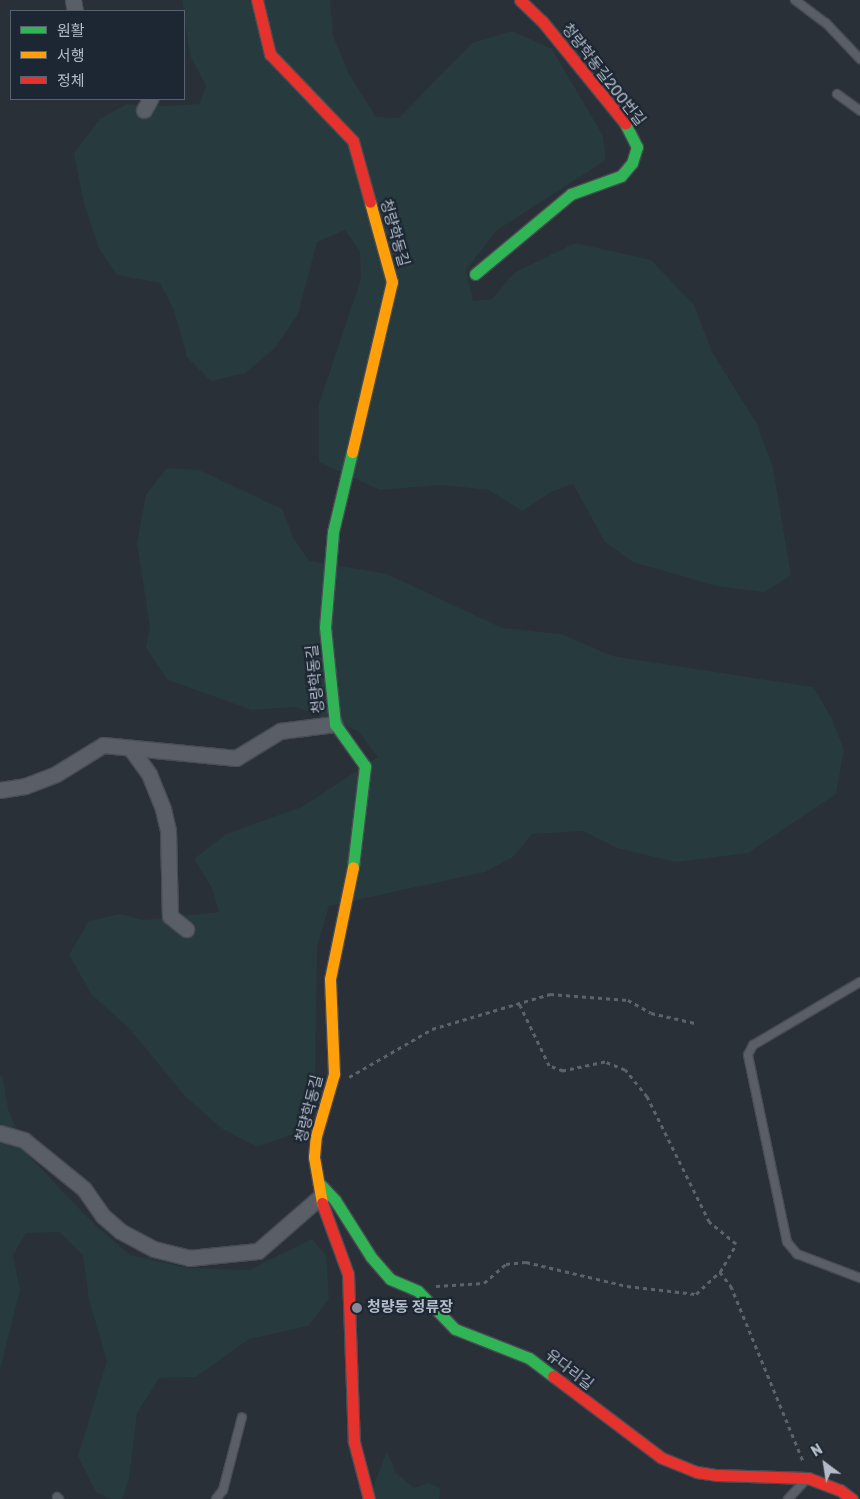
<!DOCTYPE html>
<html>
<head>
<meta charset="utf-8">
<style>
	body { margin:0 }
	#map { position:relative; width:860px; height:1499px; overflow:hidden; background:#2a3038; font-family:Rubik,"Noto Sans KR",sans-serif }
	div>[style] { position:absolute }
	.green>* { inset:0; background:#273a3e }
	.path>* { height:2.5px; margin-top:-1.25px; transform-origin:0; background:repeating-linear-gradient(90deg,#5d636a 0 4px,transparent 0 8px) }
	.roads { filter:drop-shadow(1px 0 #484c53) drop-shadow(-1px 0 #484c53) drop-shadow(0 1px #484c53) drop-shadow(0 -1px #484c53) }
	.lane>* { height:8px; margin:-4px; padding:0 4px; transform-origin:4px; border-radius:4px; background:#5a5e66 }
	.street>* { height:15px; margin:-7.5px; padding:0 7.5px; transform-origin:7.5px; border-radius:7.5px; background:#5a5e66 }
	.fast>* { height:11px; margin:-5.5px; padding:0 5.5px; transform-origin:5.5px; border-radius:5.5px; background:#30b455 }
	.slow>* { height:11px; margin:-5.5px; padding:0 5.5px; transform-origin:5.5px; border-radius:5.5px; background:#ff9f0a }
	.jam>* { height:11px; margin:-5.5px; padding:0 5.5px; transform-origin:5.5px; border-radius:5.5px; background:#e5322d }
	.dots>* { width:14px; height:14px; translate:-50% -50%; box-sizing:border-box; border:2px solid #1d2633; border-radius:50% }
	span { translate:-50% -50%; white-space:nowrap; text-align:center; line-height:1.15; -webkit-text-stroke:4.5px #1d2633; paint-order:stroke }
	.street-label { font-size:15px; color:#b4bcc9 }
	.poi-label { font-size:15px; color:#b4bcc9; font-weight:700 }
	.left { translate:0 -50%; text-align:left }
	.legend { position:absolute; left:10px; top:10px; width:175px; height:90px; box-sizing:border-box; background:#1d2633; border:1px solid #59626f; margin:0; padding:6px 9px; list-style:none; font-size:15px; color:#b4bcc9 }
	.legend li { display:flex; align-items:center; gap:10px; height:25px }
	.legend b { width:25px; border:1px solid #59626f }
	.north { position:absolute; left:800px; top:1439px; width:50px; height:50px; -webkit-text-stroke:4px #1d2633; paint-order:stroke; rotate:329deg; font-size:14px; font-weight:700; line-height:20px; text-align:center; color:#b4bcc9 }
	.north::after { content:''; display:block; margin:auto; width:18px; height:22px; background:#b4bcc9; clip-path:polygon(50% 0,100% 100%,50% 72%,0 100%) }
</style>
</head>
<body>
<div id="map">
	<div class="green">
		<div style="clip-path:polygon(182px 0,330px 0,333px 36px,349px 74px,376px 117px,399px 118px,472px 43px,512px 31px,552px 49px,603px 136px,606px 160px,497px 230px,466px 270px,473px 301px,492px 299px,514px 273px,575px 243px,651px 260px,694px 305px,712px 352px,757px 424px,773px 468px,791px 575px,765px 592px,716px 586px,633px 562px,605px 542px,573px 484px,551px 492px,522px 511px,489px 490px,441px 485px,380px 490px,319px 462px,319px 404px,361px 279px,360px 251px,345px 230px,317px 242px,298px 314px,275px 348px,245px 373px,211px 381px,187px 357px,174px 310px,160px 283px,117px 275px,99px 248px,83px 200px,74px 153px,100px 119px,127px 104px,165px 106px,199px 104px,206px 86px,190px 55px)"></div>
		<div style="clip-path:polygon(167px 468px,199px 470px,282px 509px,294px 539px,309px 561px,387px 574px,502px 628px,561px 634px,612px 656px,813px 687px,831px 717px,844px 749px,836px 794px,748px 853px,676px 862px,617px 848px,583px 831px,532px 834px,513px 857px,485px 872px,329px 906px,317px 947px,315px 1076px,307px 1112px,298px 1132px,257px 1147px,221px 1128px,185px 1096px,129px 1028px,92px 995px,69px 955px,89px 921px,120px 914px,143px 920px,219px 912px,212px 888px,194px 859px,226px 834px,302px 807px,378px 757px,358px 731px,296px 707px,252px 710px,168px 680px,146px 648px,150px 627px,137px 543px,146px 495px)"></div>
		<div style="clip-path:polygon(0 1075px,3px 1078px,8px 1109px,25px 1152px,94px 1224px,130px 1255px,188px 1268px,249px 1270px,312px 1239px,326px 1255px,329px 1299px,308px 1326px,249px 1339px,196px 1377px,159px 1378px,137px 1413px,129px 1478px,122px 1499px,111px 1499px,96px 1492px,78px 1456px,107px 1361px,89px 1300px,83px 1255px,60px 1232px,26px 1233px,13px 1255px,20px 1290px,0 1370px)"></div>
		<div style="clip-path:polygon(387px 1452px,396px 1473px,414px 1488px,429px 1483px,440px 1488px,439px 1499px,368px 1499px)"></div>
	</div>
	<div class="path">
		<div style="left:349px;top:1077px;width:96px;rotate:-30deg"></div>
		<div style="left:432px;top:1029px;width:123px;rotate:-16.5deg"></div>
		<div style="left:550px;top:994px;width:78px;rotate:4.4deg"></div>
		<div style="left:628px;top:1000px;width:26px;rotate:29deg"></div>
		<div style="left:651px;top:1013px;width:45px;rotate:12.8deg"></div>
		<div style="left:720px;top:1272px;width:18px;rotate:52deg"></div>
		<div style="left:731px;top:1286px;width:191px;rotate:67.6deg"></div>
		<div style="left:436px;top:1286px;width:48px;rotate:-3.6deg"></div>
		<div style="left:484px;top:1283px;width:29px;rotate:-41deg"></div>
		<div style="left:506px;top:1264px;width:20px;rotate:-6deg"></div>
		<div style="left:526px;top:1262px;width:104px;rotate:13.4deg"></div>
		<div style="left:627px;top:1286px;width:69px;rotate:6.6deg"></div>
		<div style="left:696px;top:1294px;width:33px;rotate:-43deg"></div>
		<div style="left:720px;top:1272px;width:32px;rotate:-60deg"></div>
		<div style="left:736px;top:1244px;width:35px;rotate:-141deg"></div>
		<div style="left:709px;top:1222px;width:140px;rotate:-116.4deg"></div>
		<div style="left:647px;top:1097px;width:35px;rotate:-129deg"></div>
		<div style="left:625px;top:1070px;width:22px;rotate:-158deg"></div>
		<div style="left:605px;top:1062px;width:43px;rotate:167.9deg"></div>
		<div style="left:563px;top:1071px;width:15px;rotate:-160deg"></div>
		<div style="left:549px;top:1066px;width:71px;rotate:-115.8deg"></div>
	</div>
	<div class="roads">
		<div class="lane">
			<div style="left:795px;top:0;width:39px;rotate:37deg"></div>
			<div style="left:826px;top:23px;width:50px;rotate:46.6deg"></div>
			<div style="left:837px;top:94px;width:29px;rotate:36deg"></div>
			<div style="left:860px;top:982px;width:124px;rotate:149.5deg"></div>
			<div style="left:753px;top:1045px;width:11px;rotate:117deg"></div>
			<div style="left:748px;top:1055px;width:191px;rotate:78.2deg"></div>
			<div style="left:787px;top:1242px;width:16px;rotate:50deg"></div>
			<div style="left:797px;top:1254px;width:67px;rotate:20.9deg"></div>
			<div style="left:57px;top:1497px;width:3px;rotate:45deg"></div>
			<div style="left:216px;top:1499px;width:11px;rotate:-52deg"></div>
			<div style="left:223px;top:1490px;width:75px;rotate:-75.4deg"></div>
			<div style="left:788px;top:1499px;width:23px;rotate:-47deg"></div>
		</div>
		<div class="street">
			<div style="left:73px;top:0;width:11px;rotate:80deg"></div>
			<div style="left:144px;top:110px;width:13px;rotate:-61deg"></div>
			<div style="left:131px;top:749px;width:31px;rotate:54deg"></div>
			<div style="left:149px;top:774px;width:38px;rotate:68deg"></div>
			<div style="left:163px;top:809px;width:22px;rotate:77deg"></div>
			<div style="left:168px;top:830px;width:86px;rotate:88.7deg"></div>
			<div style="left:170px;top:916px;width:21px;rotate:39deg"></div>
			<div style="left:0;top:790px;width:25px;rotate:-9deg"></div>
			<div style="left:25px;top:786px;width:33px;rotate:-21deg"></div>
			<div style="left:56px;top:774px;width:55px;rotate:-31.7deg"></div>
			<div style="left:103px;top:745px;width:134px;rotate:5.6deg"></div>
			<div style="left:236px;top:758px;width:52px;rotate:-31.5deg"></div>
			<div style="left:280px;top:731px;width:55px;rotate:-7.3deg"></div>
			<div style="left:0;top:1133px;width:25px;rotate:16deg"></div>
			<div style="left:24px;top:1140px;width:77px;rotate:39.2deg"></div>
			<div style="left:84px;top:1189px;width:33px;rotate:55deg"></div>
			<div style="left:103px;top:1216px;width:23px;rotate:41deg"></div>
			<div style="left:120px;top:1231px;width:38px;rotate:28deg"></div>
			<div style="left:154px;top:1249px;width:36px;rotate:14deg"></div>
			<div style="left:189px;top:1258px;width:69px;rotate:-5.8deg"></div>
			<div style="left:258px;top:1251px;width:82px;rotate:-41.1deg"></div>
		</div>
		<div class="fast">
			<div style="left:475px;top:274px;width:125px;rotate:-39.8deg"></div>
			<div style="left:571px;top:194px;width:53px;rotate:-19.8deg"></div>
			<div style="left:621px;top:176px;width:17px;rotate:-50deg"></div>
			<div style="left:632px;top:163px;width:17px;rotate:-73deg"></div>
			<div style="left:637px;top:147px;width:27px;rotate:-117deg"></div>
			<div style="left:352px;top:452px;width:82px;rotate:103.4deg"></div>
			<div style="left:333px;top:532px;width:95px;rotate:94.8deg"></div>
			<div style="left:325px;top:627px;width:98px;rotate:84.1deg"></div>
			<div style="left:335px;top:724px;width:52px;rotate:54.5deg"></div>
			<div style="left:365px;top:766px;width:102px;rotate:96.8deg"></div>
			<div style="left:320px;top:1184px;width:22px;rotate:47deg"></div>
			<div style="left:335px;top:1200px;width:67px;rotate:57.7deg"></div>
			<div style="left:371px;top:1257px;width:29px;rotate:49deg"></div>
			<div style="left:390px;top:1279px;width:30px;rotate:23deg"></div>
			<div style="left:418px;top:1291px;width:53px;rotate:45.8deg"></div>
			<div style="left:455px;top:1329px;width:79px;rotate:21.4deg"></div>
			<div style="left:529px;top:1358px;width:30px;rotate:37deg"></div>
		</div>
		<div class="slow">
			<div style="left:352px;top:452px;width:175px;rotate:-76.8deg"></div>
			<div style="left:392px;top:282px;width:83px;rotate:-105.4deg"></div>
			<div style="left:322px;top:1203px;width:47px;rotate:-99.9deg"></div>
			<div style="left:314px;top:1157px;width:21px;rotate:-85deg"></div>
			<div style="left:316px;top:1136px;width:65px;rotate:-73.8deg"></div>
			<div style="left:334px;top:1074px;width:95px;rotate:-92.4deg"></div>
			<div style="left:330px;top:979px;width:114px;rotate:-78.4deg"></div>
		</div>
		<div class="jam">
			<div style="left:257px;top:0;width:56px;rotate:76.5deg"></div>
			<div style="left:270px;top:54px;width:120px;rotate:46.3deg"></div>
			<div style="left:353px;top:141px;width:63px;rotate:74.4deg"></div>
			<div style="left:520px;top:0;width:30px;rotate:44deg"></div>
			<div style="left:542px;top:21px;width:132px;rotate:50.9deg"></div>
			<div style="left:322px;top:1203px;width:76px;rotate:69.9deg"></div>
			<div style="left:348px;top:1274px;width:168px;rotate:88deg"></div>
			<div style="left:354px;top:1442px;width:59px;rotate:75.3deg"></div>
			<div style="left:553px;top:1376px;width:136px;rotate:37deg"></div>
			<div style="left:662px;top:1458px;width:38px;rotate:22deg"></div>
			<div style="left:697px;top:1472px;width:20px;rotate:9deg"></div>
			<div style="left:717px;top:1475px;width:91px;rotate:1.9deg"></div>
			<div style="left:808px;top:1478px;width:34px;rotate:21deg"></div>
			<div style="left:840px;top:1490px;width:15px;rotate:37deg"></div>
		</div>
	</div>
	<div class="dots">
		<div style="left:357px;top:1308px;background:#848b96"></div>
	</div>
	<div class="street-label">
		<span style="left:603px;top:75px;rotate:52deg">청량학동길200번길</span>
		<span style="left:394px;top:233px;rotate:74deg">청량학동길</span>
		<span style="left:316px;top:679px;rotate:-96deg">청량학동길</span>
		<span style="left:310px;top:1109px;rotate:-76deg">청량학동길</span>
		<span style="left:569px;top:1370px;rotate:38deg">유다리길</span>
	</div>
	<div class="poi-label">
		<span class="left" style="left:367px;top:1308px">청량동 정류장</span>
	</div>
	<ul class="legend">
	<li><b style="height:6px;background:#30b455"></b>원활</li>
	<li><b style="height:6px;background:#ff9f0a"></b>서행</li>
	<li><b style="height:6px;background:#e5322d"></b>정체</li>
	</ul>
	<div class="north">N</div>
</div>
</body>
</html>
